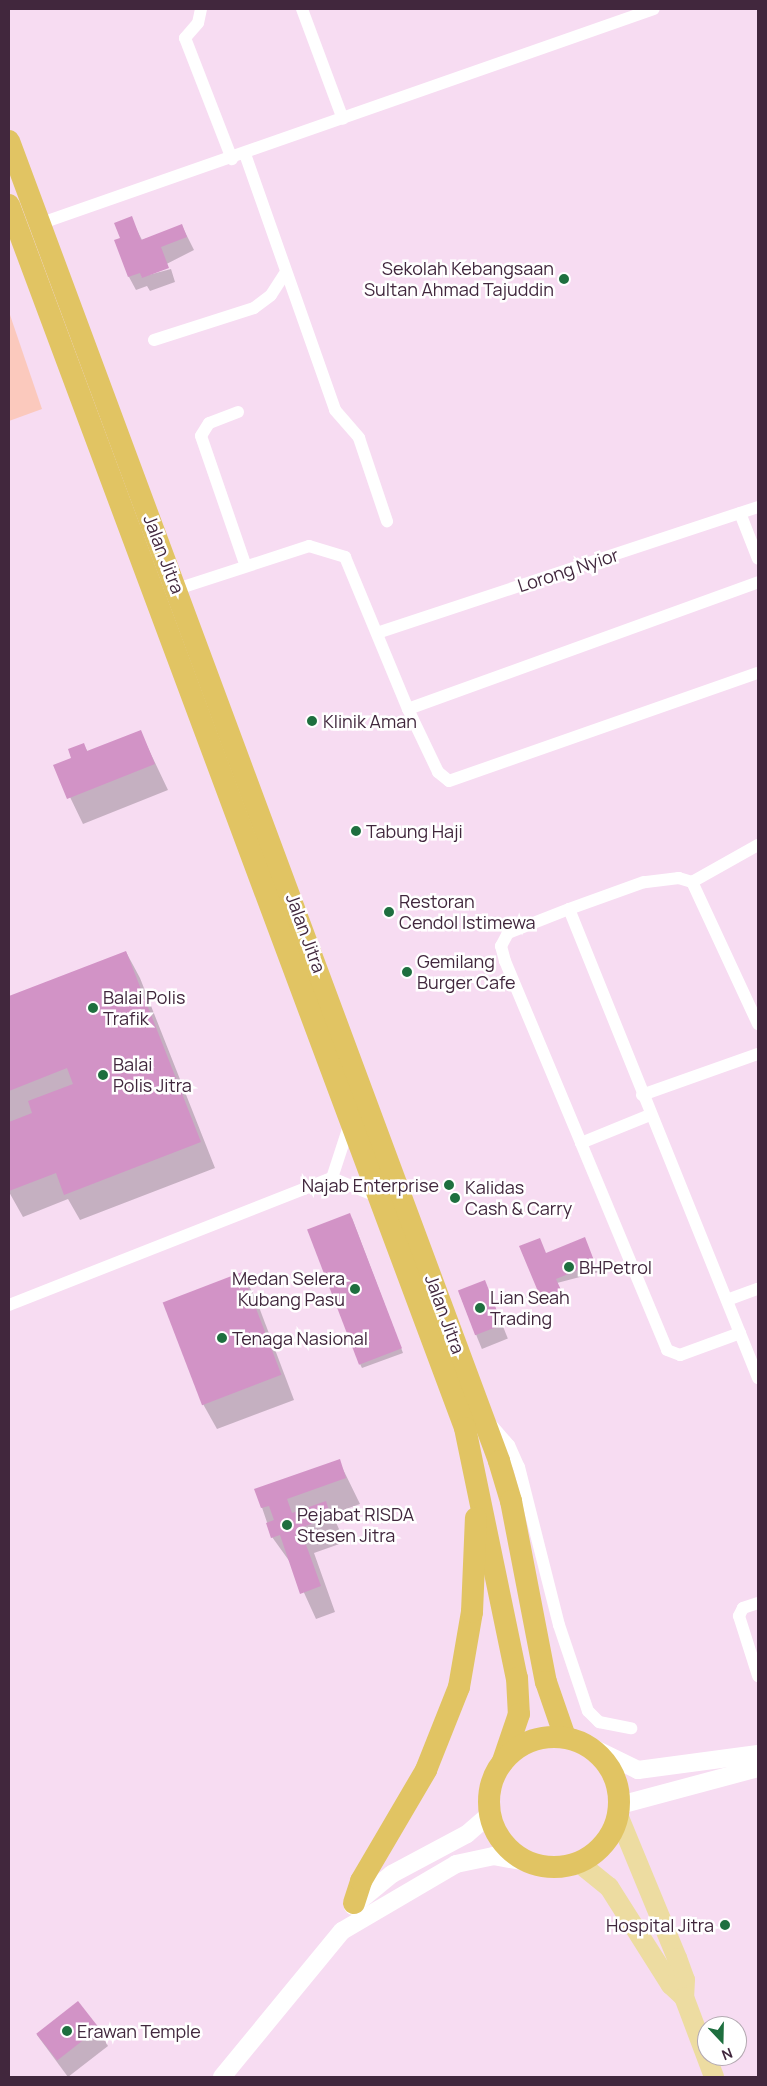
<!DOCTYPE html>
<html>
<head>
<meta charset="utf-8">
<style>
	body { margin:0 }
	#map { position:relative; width:767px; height:2086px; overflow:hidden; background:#f7dcf2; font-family:Manrope,sans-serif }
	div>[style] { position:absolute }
	.green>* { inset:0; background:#fbc9bd }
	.shadow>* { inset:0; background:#0003; transform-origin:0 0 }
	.building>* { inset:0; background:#d293c6; transform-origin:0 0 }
	.street>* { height:12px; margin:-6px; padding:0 6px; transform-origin:6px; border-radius:6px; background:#fff }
	.secondary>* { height:18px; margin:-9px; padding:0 9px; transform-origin:9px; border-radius:9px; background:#fff }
	.primary>* { height:20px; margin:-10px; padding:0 10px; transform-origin:10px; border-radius:10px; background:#eddca1 }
	.highway>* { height:22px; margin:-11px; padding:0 11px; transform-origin:11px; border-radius:11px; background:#e1c463 }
	.highway>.ring { margin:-11px; padding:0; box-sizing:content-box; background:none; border:22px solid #e1c463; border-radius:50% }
	.dots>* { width:14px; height:14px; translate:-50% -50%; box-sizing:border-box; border:2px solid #fff; border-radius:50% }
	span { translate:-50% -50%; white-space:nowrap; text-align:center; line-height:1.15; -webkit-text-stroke:5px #fff; paint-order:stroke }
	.poi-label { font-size:18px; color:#41273d }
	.right { translate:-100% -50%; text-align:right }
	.left { translate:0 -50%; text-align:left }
	.street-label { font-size:18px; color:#41273d }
	.frame { position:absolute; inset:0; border:10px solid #41273d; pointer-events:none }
	.north { position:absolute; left:697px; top:2016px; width:50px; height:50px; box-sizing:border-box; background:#fff; border:1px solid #b3a9b1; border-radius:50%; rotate:159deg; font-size:14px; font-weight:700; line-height:20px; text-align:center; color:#41273d }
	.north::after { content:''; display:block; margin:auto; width:18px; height:22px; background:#1e6f3f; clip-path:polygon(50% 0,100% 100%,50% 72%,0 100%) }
</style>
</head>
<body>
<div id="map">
	<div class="green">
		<div style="clip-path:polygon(9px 312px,42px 409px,9px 421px)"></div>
	</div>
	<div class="shadow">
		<div style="clip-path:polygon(131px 218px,142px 240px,182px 226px,194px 250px,141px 277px,171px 269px,175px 282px,150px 291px,147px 286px,136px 290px,129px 277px,121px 239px)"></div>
		<div style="clip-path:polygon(140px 731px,168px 790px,83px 824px,55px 766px,73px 758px,83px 744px,88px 752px)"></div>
		<div style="clip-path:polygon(126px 952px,140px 978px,215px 1168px,80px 1220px,68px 1199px,23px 1217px,9px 1192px,9px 997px)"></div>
		<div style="clip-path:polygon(352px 1218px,403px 1353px,362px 1368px,360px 1364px)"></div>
		<div style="clip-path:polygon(584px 1239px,599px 1272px,557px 1283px,563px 1297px,545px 1304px,546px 1255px)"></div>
		<div style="clip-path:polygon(242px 1273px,256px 1299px,294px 1400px,217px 1429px,203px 1404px,164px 1303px)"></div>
		<div style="left:485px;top:1282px;width:61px;height:28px;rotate:68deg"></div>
		<div style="clip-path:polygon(339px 1461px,360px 1504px,332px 1514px,345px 1542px,314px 1553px,335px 1612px,316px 1619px,290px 1562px,272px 1537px,256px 1490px)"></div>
		<div style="clip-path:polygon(98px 2028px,108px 2046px,68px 2077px,37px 2035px)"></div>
	</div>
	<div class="building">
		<div style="clip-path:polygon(132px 216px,141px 240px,182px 224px,187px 237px,161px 247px,169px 268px,142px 278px,140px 273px,128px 277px,114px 240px,120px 238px,114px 223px)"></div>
		<div style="clip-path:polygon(141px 730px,155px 764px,67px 799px,53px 765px,71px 758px,68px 749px,84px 743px,87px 751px)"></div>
		<div style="clip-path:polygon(126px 951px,201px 1142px,64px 1195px,56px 1173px,9px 1191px,9px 1122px,32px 1113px,28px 1101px,73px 1084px,67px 1068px,9px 1091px,9px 996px)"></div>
		<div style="left:350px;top:1213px;width:145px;height:46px;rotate:69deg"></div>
		<div style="clip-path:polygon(585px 1237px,595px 1263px,556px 1279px,562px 1292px,542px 1301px,519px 1246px,540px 1238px,546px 1253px)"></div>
		<div style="left:242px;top:1272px;width:110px;height:85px;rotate:69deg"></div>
		<div style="left:485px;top:1280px;width:48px;height:29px;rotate:69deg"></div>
		<div style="clip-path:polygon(340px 1459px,346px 1478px,287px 1499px,292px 1513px,326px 1501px,331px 1517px,300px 1528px,321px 1586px,300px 1594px,280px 1535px,271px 1538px,266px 1523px,274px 1520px,269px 1506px,261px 1508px,254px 1489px)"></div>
		<div style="left:78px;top:2001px;width:34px;height:53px;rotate:52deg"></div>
	</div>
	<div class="street">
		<div style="left:201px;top:9px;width:14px;rotate:102deg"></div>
		<div style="left:198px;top:23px;width:20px;rotate:131deg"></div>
		<div style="left:185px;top:38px;width:130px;rotate:68.8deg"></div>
		<div style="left:302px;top:9px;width:117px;rotate:69.6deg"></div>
		<div style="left:245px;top:154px;width:271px;rotate:70.6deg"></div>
		<div style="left:335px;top:410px;width:37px;rotate:49deg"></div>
		<div style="left:359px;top:438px;width:88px;rotate:71.4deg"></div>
		<div style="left:39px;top:224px;width:651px;rotate:-19.27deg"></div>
		<div style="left:154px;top:340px;width:105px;rotate:-17.7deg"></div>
		<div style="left:254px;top:308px;width:21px;rotate:-37deg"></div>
		<div style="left:271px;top:295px;width:27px;rotate:-57deg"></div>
		<div style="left:238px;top:412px;width:31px;rotate:159deg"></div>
		<div style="left:209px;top:423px;width:15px;rotate:122deg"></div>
		<div style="left:201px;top:436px;width:135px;rotate:71deg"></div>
		<div style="left:740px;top:513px;width:49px;rotate:68.6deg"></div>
		<div style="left:177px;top:589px;width:139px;rotate:-18deg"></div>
		<div style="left:309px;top:546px;width:38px;rotate:17deg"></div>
		<div style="left:345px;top:557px;width:165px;rotate:67.5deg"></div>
		<div style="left:408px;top:709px;width:70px;rotate:64.5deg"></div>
		<div style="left:438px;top:772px;width:14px;rotate:39deg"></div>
		<div style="left:449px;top:781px;width:327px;rotate:-19.3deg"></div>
		<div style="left:377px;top:633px;width:401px;rotate:-18.3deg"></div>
		<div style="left:408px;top:709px;width:372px;rotate:-19.9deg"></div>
		<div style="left:692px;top:882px;width:76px;rotate:-29.3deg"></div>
		<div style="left:569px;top:909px;width:66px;rotate:158.5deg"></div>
		<div style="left:508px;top:933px;width:15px;rotate:118deg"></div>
		<div style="left:501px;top:946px;width:16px;rotate:75deg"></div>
		<div style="left:505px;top:961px;width:197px;rotate:67.3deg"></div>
		<div style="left:581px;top:1143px;width:74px;rotate:-22.1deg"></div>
		<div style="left:758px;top:1024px;width:157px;rotate:-114.9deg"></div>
		<div style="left:692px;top:882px;width:14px;rotate:-163deg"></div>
		<div style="left:679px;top:878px;width:35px;rotate:173deg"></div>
		<div style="left:644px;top:882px;width:80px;rotate:160.2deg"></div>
		<div style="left:569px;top:909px;width:506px;rotate:68.05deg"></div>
		<div style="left:642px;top:1095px;width:123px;rotate:-19.5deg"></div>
		<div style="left:581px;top:1143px;width:224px;rotate:67.4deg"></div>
		<div style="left:667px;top:1350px;width:14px;rotate:21deg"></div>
		<div style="left:680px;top:1355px;width:64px;rotate:-20.1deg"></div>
		<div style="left:332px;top:1178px;width:55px;rotate:-71.9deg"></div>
		<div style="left:727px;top:1300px;width:33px;rotate:-20deg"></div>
		<div style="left:9px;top:1305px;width:347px;rotate:-21.5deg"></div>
		<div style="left:332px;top:1178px;width:50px;rotate:22.4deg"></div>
		<div style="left:488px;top:1421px;width:32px;rotate:49deg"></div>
		<div style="left:509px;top:1445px;width:24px;rotate:66deg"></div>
		<div style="left:519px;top:1467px;width:163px;rotate:75.8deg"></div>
		<div style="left:559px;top:1625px;width:91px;rotate:71.4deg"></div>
		<div style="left:588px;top:1711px;width:16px;rotate:45deg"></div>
		<div style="left:599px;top:1722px;width:33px;rotate:11deg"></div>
		<div style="left:758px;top:1603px;width:16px;rotate:162deg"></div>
		<div style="left:743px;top:1608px;width:9px;rotate:117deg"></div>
		<div style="left:739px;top:1616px;width:63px;rotate:72.4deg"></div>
	</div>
	<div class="secondary">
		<div style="left:587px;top:1745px;width:57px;rotate:26.1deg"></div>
		<div style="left:638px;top:1770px;width:121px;rotate:-7.6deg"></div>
		<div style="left:620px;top:1805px;width:143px;rotate:-15deg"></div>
		<div style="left:353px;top:1906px;width:50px;rotate:-39.4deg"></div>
		<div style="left:392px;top:1874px;width:85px;rotate:-28.1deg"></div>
		<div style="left:467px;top:1834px;width:29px;rotate:-41deg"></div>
		<div style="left:222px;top:2077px;width:189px;rotate:-50.6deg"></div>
		<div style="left:342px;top:1931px;width:132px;rotate:-30.4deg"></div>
		<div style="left:456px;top:1864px;width:38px;rotate:-12deg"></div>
		<div style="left:493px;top:1856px;width:36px;rotate:10deg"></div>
	</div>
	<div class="primary">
		<div style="left:618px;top:1815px;width:155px;rotate:67.6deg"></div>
		<div style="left:677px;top:1958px;width:23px;rotate:70deg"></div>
		<div style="left:685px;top:1980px;width:17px;rotate:93deg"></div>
		<div style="left:578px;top:1862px;width:40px;rotate:39deg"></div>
		<div style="left:609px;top:1887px;width:116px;rotate:57.7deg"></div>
		<div style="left:671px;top:1985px;width:18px;rotate:43deg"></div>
		<div style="left:684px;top:1997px;width:85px;rotate:69.4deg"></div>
	</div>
	<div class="highway">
		<div style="left:9px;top:141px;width:1408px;rotate:69.63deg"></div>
		<div style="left:499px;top:1461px;width:42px;rotate:73.3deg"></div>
		<div style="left:511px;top:1501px;width:184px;rotate:79.1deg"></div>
		<div style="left:546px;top:1682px;width:58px;rotate:70.9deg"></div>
		<div style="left:9px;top:205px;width:1305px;rotate:69.55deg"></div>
		<div style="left:465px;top:1428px;width:255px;rotate:78.3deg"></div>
		<div style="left:517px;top:1678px;width:36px;rotate:87deg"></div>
		<div style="left:519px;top:1714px;width:50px;rotate:108.8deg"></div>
		<div class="ring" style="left:489px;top:1737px;width:108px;height:108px"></div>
		<div style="left:354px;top:1903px;width:23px;rotate:-72deg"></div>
		<div style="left:361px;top:1881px;width:129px;rotate:-59.6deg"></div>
		<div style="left:426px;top:1770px;width:89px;rotate:-68.3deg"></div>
		<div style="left:459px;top:1687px;width:76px;rotate:-80.2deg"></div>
		<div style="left:472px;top:1612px;width:94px;rotate:-87.6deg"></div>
	</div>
	<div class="dots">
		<div style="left:564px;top:279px;background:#1e6f3f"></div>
		<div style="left:312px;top:721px;background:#1e6f3f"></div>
		<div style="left:356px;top:831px;background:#1e6f3f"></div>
		<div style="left:389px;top:912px;background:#1e6f3f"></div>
		<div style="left:407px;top:972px;background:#1e6f3f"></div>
		<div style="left:93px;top:1008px;background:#1e6f3f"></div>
		<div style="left:103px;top:1075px;background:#1e6f3f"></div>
		<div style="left:449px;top:1185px;background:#1e6f3f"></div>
		<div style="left:455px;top:1198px;background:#1e6f3f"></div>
		<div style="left:569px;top:1267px;background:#1e6f3f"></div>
		<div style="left:355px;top:1289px;background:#1e6f3f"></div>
		<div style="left:480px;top:1308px;background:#1e6f3f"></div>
		<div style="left:222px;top:1338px;background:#1e6f3f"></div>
		<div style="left:287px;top:1525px;background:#1e6f3f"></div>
		<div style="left:725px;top:1925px;background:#1e6f3f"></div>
		<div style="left:67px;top:2031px;background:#1e6f3f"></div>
	</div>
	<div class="poi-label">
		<span class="right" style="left:554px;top:279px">Sekolah Kebangsaan<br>Sultan Ahmad Tajuddin</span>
		<span class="left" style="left:323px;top:721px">Klinik Aman</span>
		<span class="left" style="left:366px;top:831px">Tabung Haji</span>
		<span class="left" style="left:399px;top:912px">Restoran<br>Cendol Istimewa</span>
		<span class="left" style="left:417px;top:972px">Gemilang<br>Burger Cafe</span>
		<span class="left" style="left:103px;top:1008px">Balai Polis<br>Trafik</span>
		<span class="left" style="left:113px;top:1075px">Balai<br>Polis Jitra</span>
		<span class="right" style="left:439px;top:1185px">Najab Enterprise</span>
		<span class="left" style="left:465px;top:1198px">Kalidas<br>Cash &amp; Carry</span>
		<span class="left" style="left:579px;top:1267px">BHPetrol</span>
		<span class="right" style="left:345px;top:1289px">Medan Selera<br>Kubang Pasu</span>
		<span class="left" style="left:490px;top:1308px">Lian Seah<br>Trading</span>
		<span class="left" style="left:232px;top:1338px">Tenaga Nasional</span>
		<span class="left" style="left:297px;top:1525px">Pejabat RISDA<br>Stesen Jitra</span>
		<span class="right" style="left:714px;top:1925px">Hospital Jitra</span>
		<span class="left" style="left:77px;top:2031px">Erawan Temple</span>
	</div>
	<div class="street-label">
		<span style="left:164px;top:554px;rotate:69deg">Jalan Jitra</span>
		<span style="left:568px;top:570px;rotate:-18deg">Lorong Nyior</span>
		<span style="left:306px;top:933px;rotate:70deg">Jalan Jitra</span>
		<span style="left:445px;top:1314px;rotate:70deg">Jalan Jitra</span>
	</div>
	<div class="frame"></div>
	<div class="north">N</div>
</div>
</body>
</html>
